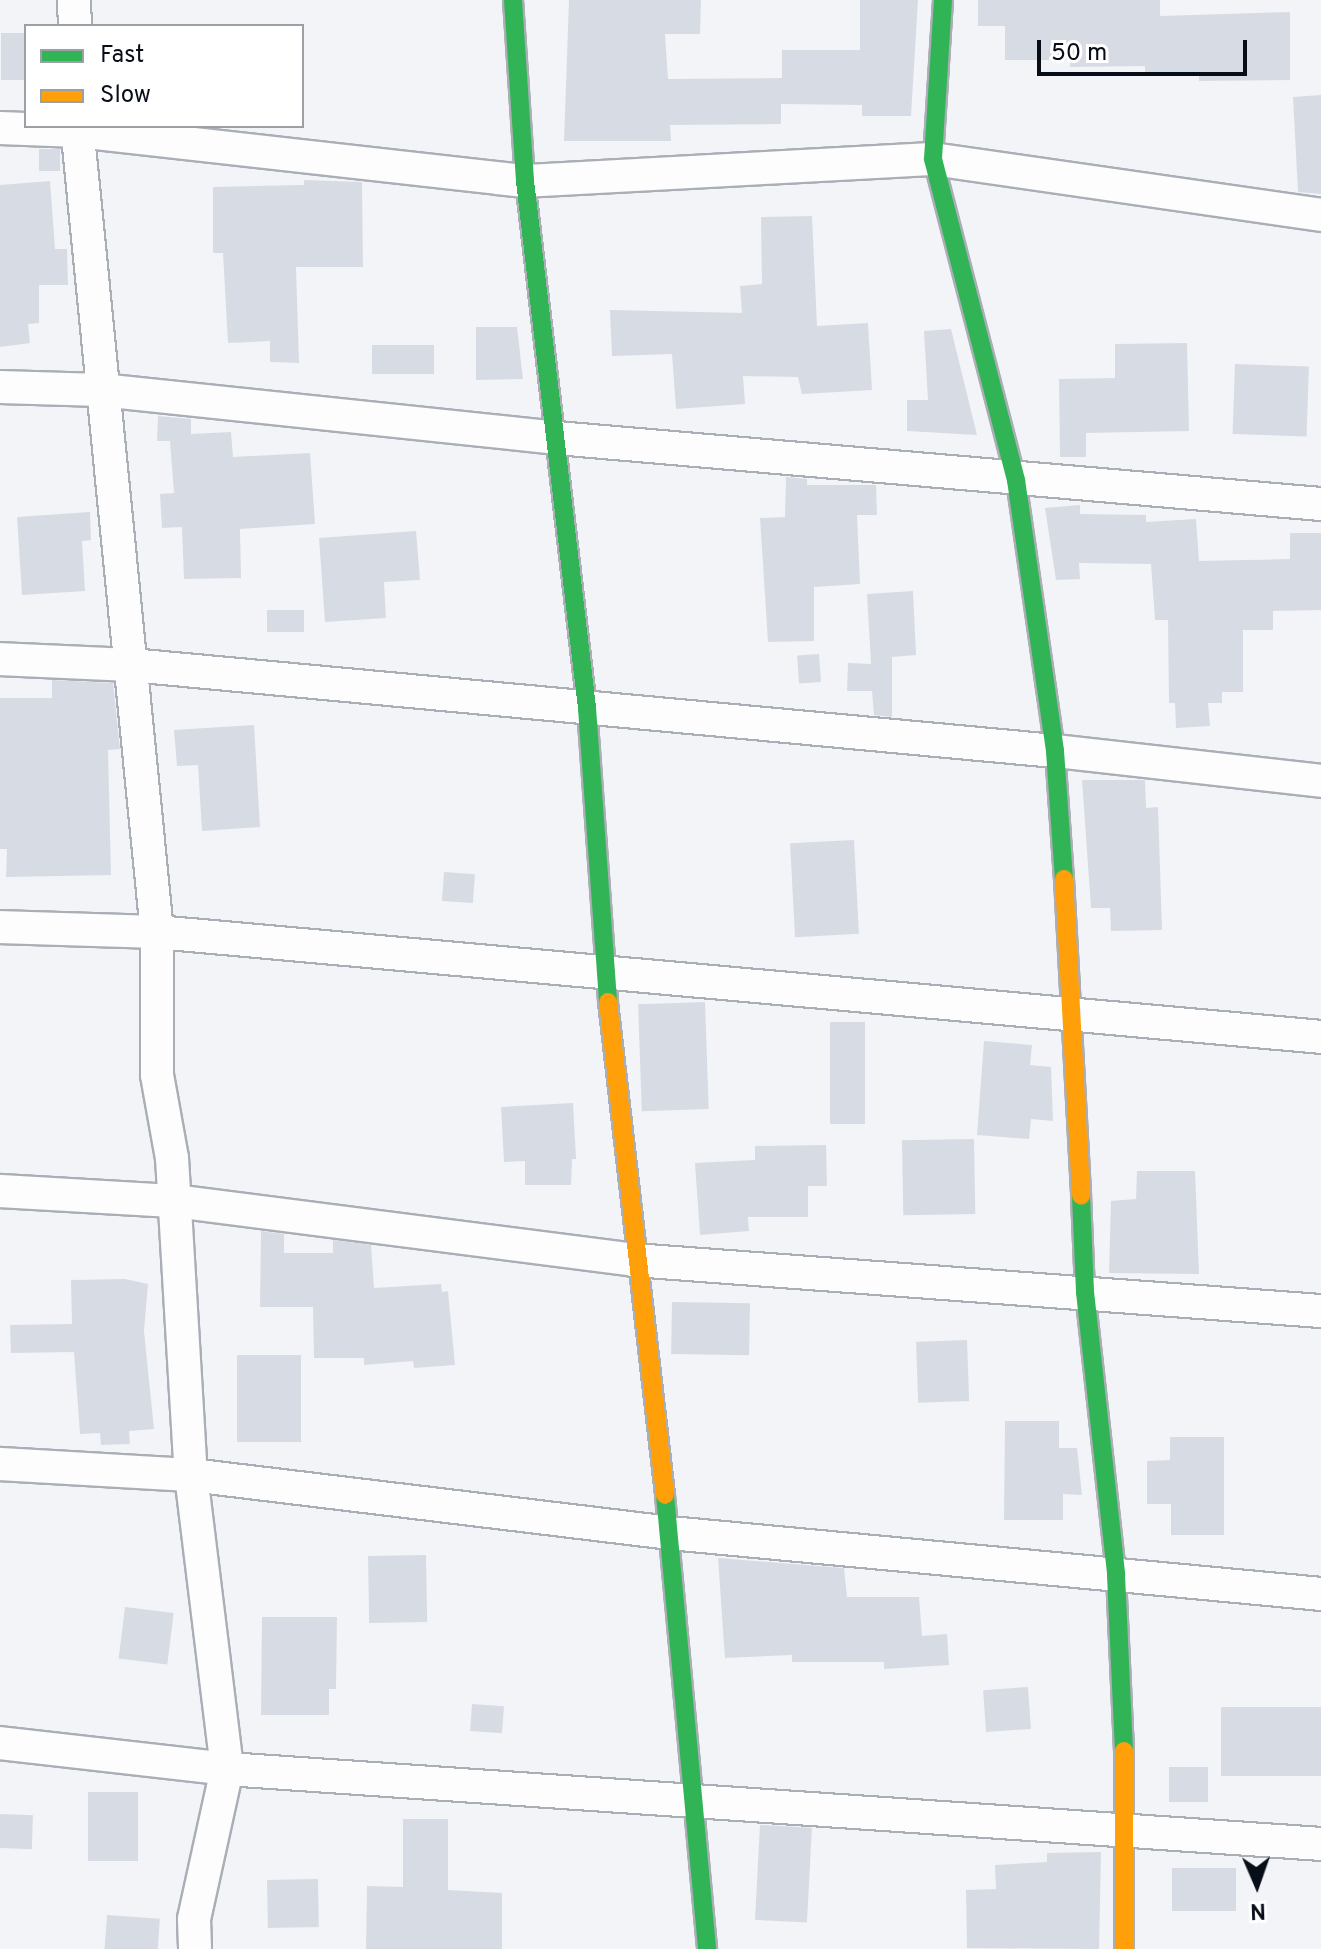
<!DOCTYPE html>
<html>
<head>
<meta charset="utf-8">
<style>
	body { margin:0 }
	#map { position:relative; width:1321px; height:1949px; overflow:hidden; background:#f2f4f8; font-family:Overpass,sans-serif }
	div>[style] { position:absolute }
	.building>* { inset:0; background:#d7dce4; transform-origin:0 0 }
	.roads { filter:drop-shadow(2px 0 #aaaeb5) drop-shadow(-2px 0 #aaaeb5) drop-shadow(0 2px #aaaeb5) drop-shadow(0 -2px #aaaeb5) }
	.street>* { height:32px; margin:-16px; padding:0 16px; transform-origin:16px; border-radius:16px; background:#fdfdfe }
	.fast>* { height:18px; margin:-9px; padding:0 9px; transform-origin:9px; border-radius:9px; background:#30b455 }
	.slow>* { height:18px; margin:-9px; padding:0 9px; transform-origin:9px; border-radius:9px; background:#ff9f0a }
	span { translate:-50% -50%; white-space:nowrap; text-align:center; line-height:1.15; -webkit-text-stroke:6px #fff; paint-order:stroke }
	.legend { position:absolute; left:24px; top:24px; width:280px; height:104px; box-sizing:border-box; background:#fff; border:2px solid #9c9fa3; margin:0; padding:10px 14px; list-style:none; font-size:24px; color:#080e18 }
	.legend li { display:flex; align-items:center; gap:16px; height:40px }
	.legend b { width:40px; border:2px solid #9c9fa3 }
	.north { position:absolute; left:1217px; top:1845px; width:80px; height:80px; -webkit-text-stroke:6px #fff; paint-order:stroke; rotate:178deg; font-size:22px; font-weight:700; line-height:32px; text-align:center; color:#080e18 }
	.north::after { content:''; display:block; margin:auto; width:28px; height:36px; background:#080e18; clip-path:polygon(50% 0,100% 100%,50% 72%,0 100%) }
	.scale { position:absolute; left:1037px; top:40px; width:210px; height:36px; box-sizing:border-box; border:4px solid #080e18; border-top:0; padding-left:10px; font-size:24px; line-height:28px; white-space:nowrap; color:#080e18; -webkit-text-stroke:6px #fff; paint-order:stroke }
</style>
</head>
<body>
<div id="map">
	<div class="building">
		<div style="clip-path:polygon(569px 0,701px 0,700px 34px,665px 34px,668px 79px,782px 78px,782px 50px,860px 50px,860px 0,918px 0,911px 116px,862px 116px,862px 105px,781px 104px,781px 124px,670px 125px,671px 141px,564px 141px)"></div>
		<div style="clip-path:polygon(978px 0,1160px 0,1160px 16px,1290px 12px,1290px 80px,1199px 81px,1199px 74px,1145px 74px,1145px 66px,1070px 67px,1070px 60px,1005px 60px,1005px 26px,978px 26px)"></div>
		<div style="left:1px;top:33px;width:25px;height:47px"></div>
		<div style="clip-path:polygon(1321px 95px,1321px 194px,1298px 192px,1293px 97px)"></div>
		<div style="left:39px;top:149px;width:21px;height:22px"></div>
		<div style="clip-path:polygon(304px 180px,362px 182px,363px 267px,296px 267px,299px 363px,270px 362px,270px 341px,228px 343px,223px 253px,213px 253px,213px 187px,304px 185px)"></div>
		<div style="clip-path:polygon(50px 181px,55px 249px,67px 249px,68px 285px,39px 285px,39px 323px,28px 324px,30px 343px,0 347px,0 185px)"></div>
		<div style="clip-path:polygon(812px 216px,817px 326px,868px 323px,872px 390px,802px 394px,798px 377px,743px 376px,745px 404px,676px 409px,672px 354px,612px 356px,610px 310px,742px 313px,740px 286px,762px 284px,761px 217px)"></div>
		<div style="clip-path:polygon(476px 327px,517px 327px,523px 379px,476px 380px)"></div>
		<div style="clip-path:polygon(951px 329px,977px 435px,907px 431px,907px 400px,928px 400px,924px 331px)"></div>
		<div style="clip-path:polygon(1187px 343px,1189px 431px,1086px 433px,1086px 457px,1060px 457px,1059px 379px,1115px 378px,1115px 344px)"></div>
		<div style="left:372px;top:345px;width:62px;height:29px"></div>
		<div style="left:1235px;top:364px;width:74px;height:70px;rotate:2deg"></div>
		<div style="clip-path:polygon(158px 416px,191px 419px,191px 434px,231px 432px,233px 457px,310px 453px,315px 524px,240px 529px,241px 578px,184px 579px,182px 527px,162px 528px,160px 494px,174px 493px,170px 441px,157px 441px)"></div>
		<div style="clip-path:polygon(786px 477px,807px 479px,807px 485px,876px 485px,877px 515px,857px 515px,860px 584px,814px 587px,814px 641px,768px 642px,760px 518px,785px 517px)"></div>
		<div style="clip-path:polygon(1080px 505px,1080px 514px,1146px 515px,1146px 522px,1196px 519px,1199px 561px,1290px 559px,1290px 533px,1321px 533px,1321px 610px,1273px 611px,1273px 630px,1243px 630px,1243px 692px,1222px 692px,1222px 703px,1208px 703px,1210px 726px,1176px 728px,1175px 703px,1169px 703px,1168px 620px,1155px 620px,1151px 564px,1079px 563px,1080px 579px,1056px 580px,1045px 508px)"></div>
		<div style="clip-path:polygon(90px 512px,91px 540px,82px 541px,85px 591px,22px 595px,17px 517px)"></div>
		<div style="clip-path:polygon(416px 531px,420px 580px,384px 582px,386px 618px,325px 622px,319px 538px)"></div>
		<div style="clip-path:polygon(913px 591px,916px 655px,892px 657px,892px 717px,874px 715px,872px 691px,847px 691px,848px 663px,871px 664px,867px 594px)"></div>
		<div style="left:304px;top:610px;width:22px;height:37px;rotate:90deg"></div>
		<div style="left:819px;top:654px;width:28px;height:22px;rotate:86deg"></div>
		<div style="clip-path:polygon(52px 680px,113px 683px,120px 749px,108px 750px,111px 875px,6px 877px,7px 849px,0 849px,0 698px,52px 698px)"></div>
		<div style="clip-path:polygon(254px 725px,260px 827px,202px 831px,198px 765px,177px 766px,174px 730px)"></div>
		<div style="clip-path:polygon(1082px 780px,1145px 780px,1146px 808px,1158px 807px,1162px 930px,1111px 931px,1110px 908px,1091px 908px)"></div>
		<div style="left:854px;top:840px;width:94px;height:64px;rotate:87deg"></div>
		<div style="left:444px;top:872px;width:31px;height:29px;rotate:4deg"></div>
		<div style="left:705px;top:1002px;width:107px;height:67px;rotate:88deg"></div>
		<div style="left:830px;top:1022px;width:35px;height:102px"></div>
		<div style="clip-path:polygon(984px 1041px,1032px 1045px,1030px 1065px,1051px 1067px,1053px 1121px,1031px 1119px,1029px 1139px,977px 1135px)"></div>
		<div style="clip-path:polygon(573px 1103px,576px 1159px,572px 1159px,571px 1185px,525px 1185px,525px 1161px,504px 1162px,501px 1107px)"></div>
		<div style="left:974px;top:1139px;width:75px;height:72px;rotate:89deg"></div>
		<div style="clip-path:polygon(826px 1145px,827px 1186px,808px 1186px,808px 1217px,748px 1217px,749px 1231px,700px 1235px,695px 1163px,755px 1160px,755px 1146px)"></div>
		<div style="clip-path:polygon(1137px 1171px,1195px 1171px,1199px 1274px,1109px 1273px,1111px 1201px,1136px 1199px)"></div>
		<div style="clip-path:polygon(261px 1231px,284px 1234px,284px 1253px,333px 1253px,333px 1240px,371px 1245px,374px 1288px,441px 1284px,442px 1292px,448px 1291px,455px 1365px,414px 1368px,413px 1361px,364px 1365px,364px 1358px,314px 1358px,313px 1307px,260px 1307px)"></div>
		<div style="clip-path:polygon(125px 1279px,148px 1284px,144px 1331px,154px 1429px,129px 1431px,130px 1444px,101px 1445px,100px 1433px,80px 1434px,74px 1352px,11px 1353px,10px 1325px,72px 1324px,71px 1280px)"></div>
		<div style="left:672px;top:1302px;width:78px;height:52px;rotate:1deg"></div>
		<div style="left:967px;top:1340px;width:61px;height:51px;rotate:88deg"></div>
		<div style="left:237px;top:1355px;width:64px;height:87px"></div>
		<div style="clip-path:polygon(1005px 1421px,1059px 1421px,1059px 1448px,1077px 1448px,1082px 1495px,1063px 1494px,1063px 1520px,1004px 1520px)"></div>
		<div style="clip-path:polygon(1170px 1437px,1224px 1437px,1224px 1535px,1171px 1535px,1171px 1504px,1147px 1504px,1147px 1461px,1170px 1460px)"></div>
		<div style="left:426px;top:1555px;width:67px;height:58px;rotate:89deg"></div>
		<div style="clip-path:polygon(718px 1558px,844px 1568px,847px 1597px,919px 1597px,922px 1636px,947px 1634px,949px 1665px,884px 1669px,884px 1662px,792px 1662px,792px 1655px,725px 1658px)"></div>
		<div style="left:125px;top:1607px;width:49px;height:52px;rotate:7deg"></div>
		<div style="clip-path:polygon(262px 1617px,337px 1617px,336px 1689px,329px 1689px,329px 1715px,261px 1715px)"></div>
		<div style="left:1028px;top:1687px;width:42px;height:45px;rotate:86deg"></div>
		<div style="left:472px;top:1704px;width:32px;height:27px;rotate:4deg"></div>
		<div style="left:1221px;top:1707px;width:100px;height:69px"></div>
		<div style="left:1169px;top:1767px;width:39px;height:35px"></div>
		<div style="left:88px;top:1792px;width:50px;height:69px"></div>
		<div style="left:0;top:1814px;width:33px;height:34px;rotate:2deg"></div>
		<div style="clip-path:polygon(403px 1819px,448px 1819px,448px 1890px,502px 1893px,502px 1949px,366px 1949px,367px 1886px,403px 1887px)"></div>
		<div style="left:760px;top:1825px;width:52px;height:95px;rotate:3deg"></div>
		<div style="clip-path:polygon(1101px 1852px,1099px 1949px,967px 1948px,966px 1890px,996px 1889px,995px 1865px,1047px 1862px,1047px 1853px)"></div>
		<div style="left:1172px;top:1868px;width:64px;height:43px"></div>
		<div style="left:318px;top:1879px;width:48px;height:51px;rotate:89deg"></div>
		<div style="left:107px;top:1915px;width:53px;height:34px;rotate:4deg"></div>
	</div>
	<div class="roads">
		<div class="street">
			<div style="left:74px;top:0;width:26px;rotate:88deg"></div>
			<div style="left:77px;top:126px;width:810px;rotate:84.33deg"></div>
			<div style="left:157px;top:932px;width:143px;rotate:90deg"></div>
			<div style="left:157px;top:1075px;width:84px;rotate:79.8deg"></div>
			<div style="left:172px;top:1158px;width:318px;rotate:86.6deg"></div>
			<div style="left:191px;top:1475px;width:296px;rotate:83deg"></div>
			<div style="left:227px;top:1769px;width:154px;rotate:102.4deg"></div>
			<div style="left:194px;top:1919px;width:30px;rotate:88deg"></div>
			<div style="left:0;top:128px;width:78px;rotate:2.2deg"></div>
			<div style="left:78px;top:131px;width:450px;rotate:6.4deg"></div>
			<div style="left:525px;top:181px;width:409px;rotate:-3.1deg"></div>
			<div style="left:933px;top:159px;width:392px;rotate:8.2deg"></div>
			<div style="left:0;top:387px;width:101px;rotate:1.7deg"></div>
			<div style="left:101px;top:390px;width:459px;rotate:6deg"></div>
			<div style="left:557px;top:438px;width:767px;rotate:4.94deg"></div>
			<div style="left:0;top:659px;width:131px;rotate:2.6deg"></div>
			<div style="left:131px;top:665px;width:928px;rotate:5.32deg"></div>
			<div style="left:1055px;top:751px;width:268px;rotate:6.4deg"></div>
			<div style="left:0;top:927px;width:157px;rotate:1.8deg"></div>
			<div style="left:157px;top:932px;width:1169px;rotate:5.15deg"></div>
			<div style="left:0;top:1191px;width:174px;rotate:3.3deg"></div>
			<div style="left:174px;top:1201px;width:464px;rotate:7.3deg"></div>
			<div style="left:634px;top:1260px;width:689px;rotate:4.25deg"></div>
			<div style="left:0;top:1464px;width:191px;rotate:3.3deg"></div>
			<div style="left:191px;top:1475px;width:482px;rotate:6.9deg"></div>
			<div style="left:670px;top:1533px;width:654px;rotate:5.35deg"></div>
			<div style="left:0;top:1743px;width:228px;rotate:6.5deg"></div>
			<div style="left:227px;top:1769px;width:1097px;rotate:3.92deg"></div>
		</div>
		<div class="fast">
			<div style="left:513px;top:0;width:181px;rotate:86.2deg"></div>
			<div style="left:525px;top:181px;width:531px;rotate:83.29deg"></div>
			<div style="left:587px;top:708px;width:295px;rotate:85.9deg"></div>
			<div style="left:943px;top:0;width:159px;rotate:93.6deg"></div>
			<div style="left:933px;top:159px;width:332px;rotate:75.5deg"></div>
			<div style="left:1016px;top:480px;width:274px;rotate:81.8deg"></div>
			<div style="left:1055px;top:751px;width:128px;rotate:86deg"></div>
			<div style="left:1081px;top:1196px;width:96px;rotate:87.6deg"></div>
			<div style="left:1085px;top:1292px;width:285px;rotate:83.7deg"></div>
			<div style="left:1116px;top:1575px;width:176px;rotate:87.4deg"></div>
			<div style="left:665px;top:1495px;width:456px;rotate:84.7deg"></div>
		</div>
		<div class="slow">
			<div style="left:1064px;top:879px;width:317px;rotate:86.9deg"></div>
			<div style="left:608px;top:1002px;width:496px;rotate:83.4deg"></div>
			<div style="left:1124px;top:1751px;width:198px;rotate:90deg"></div>
		</div>
	</div>
	<ul class="legend">
	<li><b style="height:10px;background:#30b455"></b>Fast</li>
	<li><b style="height:10px;background:#ff9f0a"></b>Slow</li>
	</ul>
	<div class="north">N</div>
	<div class="scale">50 m</div>
</div>
</body>
</html>
